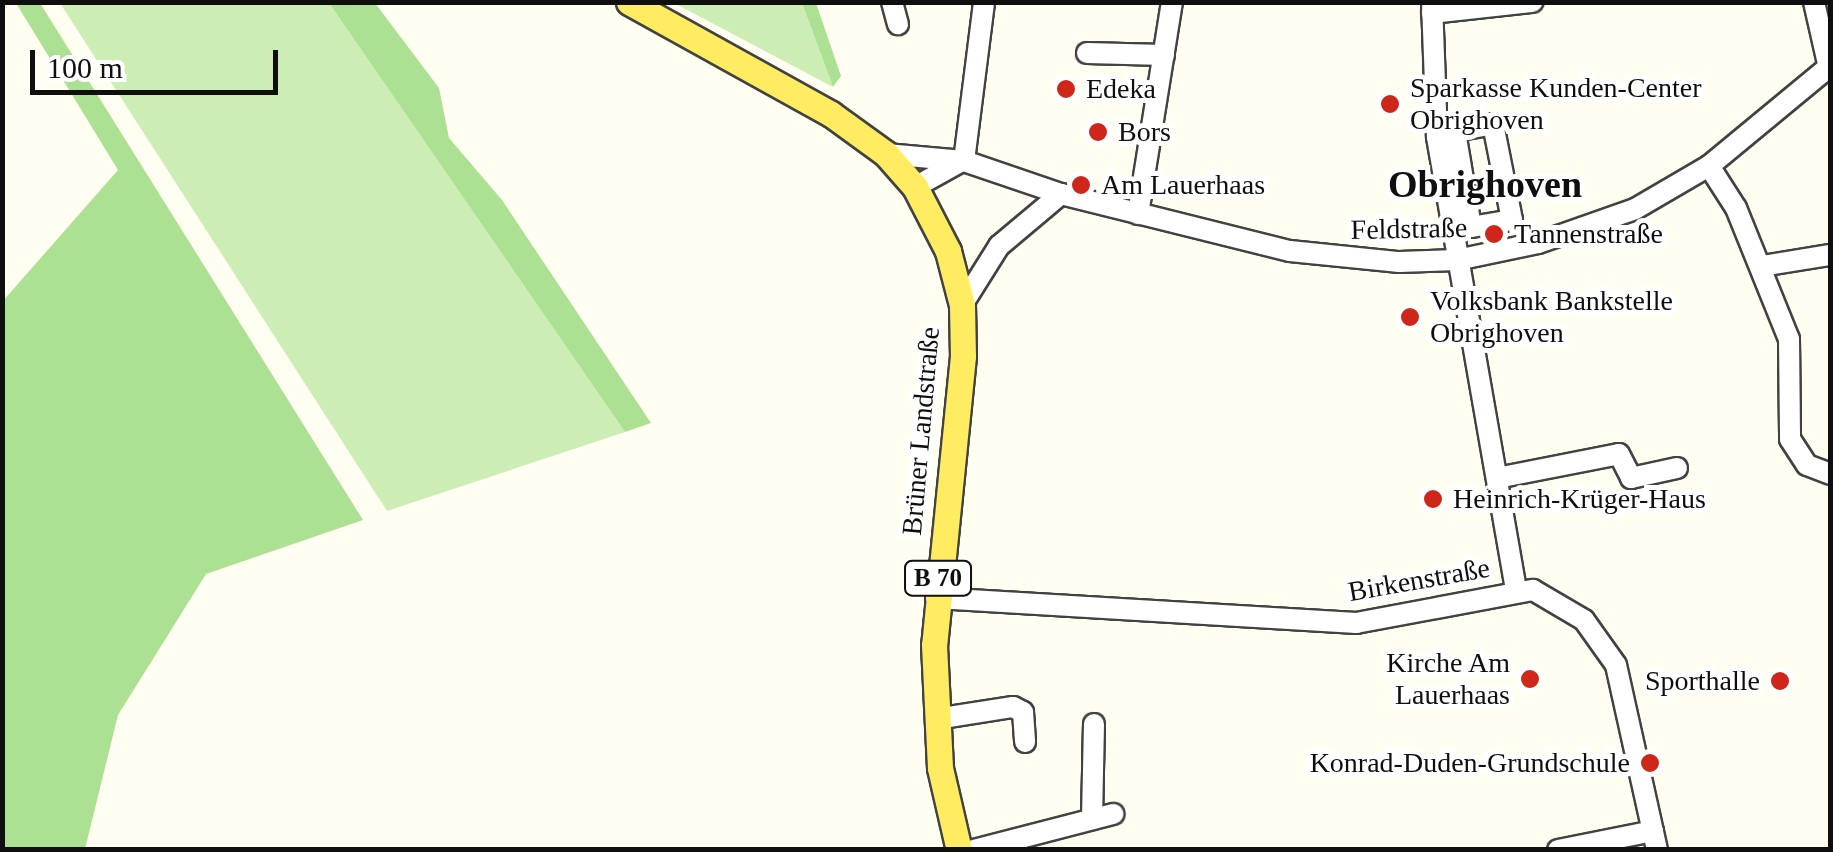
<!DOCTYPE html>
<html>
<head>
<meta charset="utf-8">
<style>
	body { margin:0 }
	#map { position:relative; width:1833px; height:852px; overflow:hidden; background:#fffef0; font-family:"Times New Roman",serif }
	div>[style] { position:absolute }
	.green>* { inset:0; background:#cceeb5 }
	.forest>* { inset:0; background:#ace193 }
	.roads { filter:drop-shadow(2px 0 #424242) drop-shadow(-2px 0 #424242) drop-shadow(0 2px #424242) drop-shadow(0 -2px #424242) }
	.minor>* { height:20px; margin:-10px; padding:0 10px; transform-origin:10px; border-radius:10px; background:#fff }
	.major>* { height:25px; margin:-12.5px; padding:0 12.5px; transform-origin:12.5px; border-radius:12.5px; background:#ffec60 }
	.dots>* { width:28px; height:28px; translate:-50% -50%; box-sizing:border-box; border:5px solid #fff; border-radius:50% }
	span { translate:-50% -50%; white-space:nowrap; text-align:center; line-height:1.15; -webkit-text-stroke:10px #fff; paint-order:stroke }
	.shield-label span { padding:2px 8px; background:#fff; border:2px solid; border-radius:8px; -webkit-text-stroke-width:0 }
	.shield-label { font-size:25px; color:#0f0f0f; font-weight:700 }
	.poi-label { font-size:28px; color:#0f0f0f }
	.left { translate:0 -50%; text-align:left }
	.right { translate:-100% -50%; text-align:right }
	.street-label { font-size:28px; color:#0f0f0f }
	.district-label { font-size:38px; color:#0f0f0f; font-weight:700 }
	.frame { position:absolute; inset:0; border:5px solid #0f0f0f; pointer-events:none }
	.scale { position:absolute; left:30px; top:50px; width:248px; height:45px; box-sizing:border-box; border:5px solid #0f0f0f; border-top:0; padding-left:12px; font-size:30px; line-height:35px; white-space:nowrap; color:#0f0f0f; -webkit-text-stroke:8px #fff; paint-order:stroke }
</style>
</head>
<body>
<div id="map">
	<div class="green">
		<div style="clip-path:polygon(60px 3px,329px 3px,625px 432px,387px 511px)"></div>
		<div style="clip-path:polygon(674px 3px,802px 3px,833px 87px)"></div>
	</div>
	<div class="forest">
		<div style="clip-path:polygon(16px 3px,40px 3px,363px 520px,206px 574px,118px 715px,85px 849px,4px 849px,3px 841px,2px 302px,118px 170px)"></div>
		<div style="clip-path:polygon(329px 3px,375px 3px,439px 88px,449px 138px,502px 200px,651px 423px,625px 432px)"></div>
		<div style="clip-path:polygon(802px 3px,816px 3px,841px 76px,833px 87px)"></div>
	</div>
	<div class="roads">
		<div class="minor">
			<div style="left:892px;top:2px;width:23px;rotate:75deg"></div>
			<div style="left:1432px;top:2px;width:135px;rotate:87.9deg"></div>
			<div style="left:1437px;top:137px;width:460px;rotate:80.1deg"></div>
			<div style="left:1814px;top:2px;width:68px;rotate:77.2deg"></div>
			<div style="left:1432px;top:13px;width:101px;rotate:-6.3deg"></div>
			<div style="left:1087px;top:53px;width:77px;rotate:1.5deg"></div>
			<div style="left:1493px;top:124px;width:98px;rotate:78.8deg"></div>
			<div style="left:1512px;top:220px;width:42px;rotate:170.3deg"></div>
			<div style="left:1471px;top:227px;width:97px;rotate:-99.5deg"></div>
			<div style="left:1455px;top:131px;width:39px;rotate:-10deg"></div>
			<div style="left:886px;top:154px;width:78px;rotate:5.1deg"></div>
			<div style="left:964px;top:161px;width:102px;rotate:18.8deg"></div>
			<div style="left:1061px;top:194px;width:236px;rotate:14deg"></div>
			<div style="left:1290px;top:251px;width:110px;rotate:5.8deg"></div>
			<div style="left:1399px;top:262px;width:58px;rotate:-2deg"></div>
			<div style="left:1457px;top:260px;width:83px;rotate:-11.9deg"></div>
			<div style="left:1538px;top:243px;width:103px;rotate:-19.3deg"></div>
			<div style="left:1635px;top:209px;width:86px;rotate:-30.2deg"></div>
			<div style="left:1709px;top:166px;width:157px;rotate:-39.6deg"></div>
			<div style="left:964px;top:161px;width:160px;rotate:-82.8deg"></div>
			<div style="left:1709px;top:166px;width:50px;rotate:57.3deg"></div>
			<div style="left:1736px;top:208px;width:141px;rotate:68deg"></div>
			<div style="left:1789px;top:339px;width:100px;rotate:89.4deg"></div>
			<div style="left:1790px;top:439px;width:31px;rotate:57deg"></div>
			<div style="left:1807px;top:465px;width:25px;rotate:21deg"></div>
			<div style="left:915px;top:187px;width:54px;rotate:-29deg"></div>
			<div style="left:1138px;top:214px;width:215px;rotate:-80.9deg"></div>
			<div style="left:1762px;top:266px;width:69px;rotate:-9.2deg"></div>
			<div style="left:962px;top:305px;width:70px;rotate:-57.9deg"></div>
			<div style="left:999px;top:246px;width:81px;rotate:-40deg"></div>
			<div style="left:1497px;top:478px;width:124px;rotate:-11.1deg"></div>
			<div style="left:1619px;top:454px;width:27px;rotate:63deg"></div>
			<div style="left:1631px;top:478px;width:47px;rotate:-12.3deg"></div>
			<div style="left:936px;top:598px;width:421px;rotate:3.4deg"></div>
			<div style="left:1356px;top:623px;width:180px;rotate:-10.6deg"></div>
			<div style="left:1533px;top:590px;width:59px;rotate:30.5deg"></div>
			<div style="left:1584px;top:620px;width:55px;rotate:54.6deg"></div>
			<div style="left:1616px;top:665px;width:189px;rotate:77.5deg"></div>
			<div style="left:936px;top:719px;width:78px;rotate:-8.9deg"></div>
			<div style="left:1013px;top:707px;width:11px;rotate:27deg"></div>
			<div style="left:1023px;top:712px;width:30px;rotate:86deg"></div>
			<div style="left:1092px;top:819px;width:95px;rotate:-88.8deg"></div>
			<div style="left:974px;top:850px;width:144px;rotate:-14.5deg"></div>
			<div style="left:1558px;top:850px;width:97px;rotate:-11.3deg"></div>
		</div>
		<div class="major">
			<div style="left:629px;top:2px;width:231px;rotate:29deg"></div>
			<div style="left:831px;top:114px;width:68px;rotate:36deg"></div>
			<div style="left:886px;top:154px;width:44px;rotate:48.7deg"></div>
			<div style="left:915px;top:187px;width:72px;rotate:62.7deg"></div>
			<div style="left:948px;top:251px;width:56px;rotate:75.5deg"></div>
			<div style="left:962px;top:305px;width:51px;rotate:88.9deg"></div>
			<div style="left:963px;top:356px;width:290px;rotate:95.7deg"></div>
			<div style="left:934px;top:645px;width:123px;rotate:87.2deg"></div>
			<div style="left:940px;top:768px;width:84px;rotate:77deg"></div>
		</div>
	</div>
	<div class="dots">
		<div style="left:1066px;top:89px;background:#ce2618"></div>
		<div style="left:1390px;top:104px;background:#ce2618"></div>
		<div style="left:1098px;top:132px;background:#ce2618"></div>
		<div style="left:1081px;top:185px;background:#ce2618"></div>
		<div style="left:1494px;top:234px;background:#ce2618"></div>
		<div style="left:1410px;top:317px;background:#ce2618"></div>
		<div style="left:1433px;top:499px;background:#ce2618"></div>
		<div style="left:1530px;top:679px;background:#ce2618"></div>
		<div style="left:1780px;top:681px;background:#ce2618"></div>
		<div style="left:1650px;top:763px;background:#ce2618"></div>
	</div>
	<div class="shield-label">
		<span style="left:938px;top:578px">B 70</span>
	</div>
	<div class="poi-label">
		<span class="left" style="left:1410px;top:104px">Sparkasse Kunden-Center<br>Obrighoven</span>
		<span class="left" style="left:1086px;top:89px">Edeka</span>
		<span class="left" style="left:1118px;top:132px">Bors</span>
		<span class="left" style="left:1101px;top:185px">Am Lauerhaas</span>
		<span class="left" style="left:1514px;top:234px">Tannenstraße</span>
		<span class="left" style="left:1430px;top:317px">Volksbank Bankstelle<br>Obrighoven</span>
		<span class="left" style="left:1453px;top:499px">Heinrich-Krüger-Haus</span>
		<span class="right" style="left:1510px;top:679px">Kirche Am<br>Lauerhaas</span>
		<span class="right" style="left:1760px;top:681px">Sporthalle</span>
		<span class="right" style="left:1630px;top:763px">Konrad-Duden-Grundschule</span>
	</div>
	<div class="street-label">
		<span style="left:1409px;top:229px;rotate:-1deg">Feldstraße</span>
		<span style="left:921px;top:431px;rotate:-85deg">Brüner Landstraße</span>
		<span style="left:1419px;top:580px;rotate:-10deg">Birkenstraße</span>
	</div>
	<div class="district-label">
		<span style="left:1485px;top:185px">Obrighoven</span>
	</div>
	<div class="frame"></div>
	<div class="scale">100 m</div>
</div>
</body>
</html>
